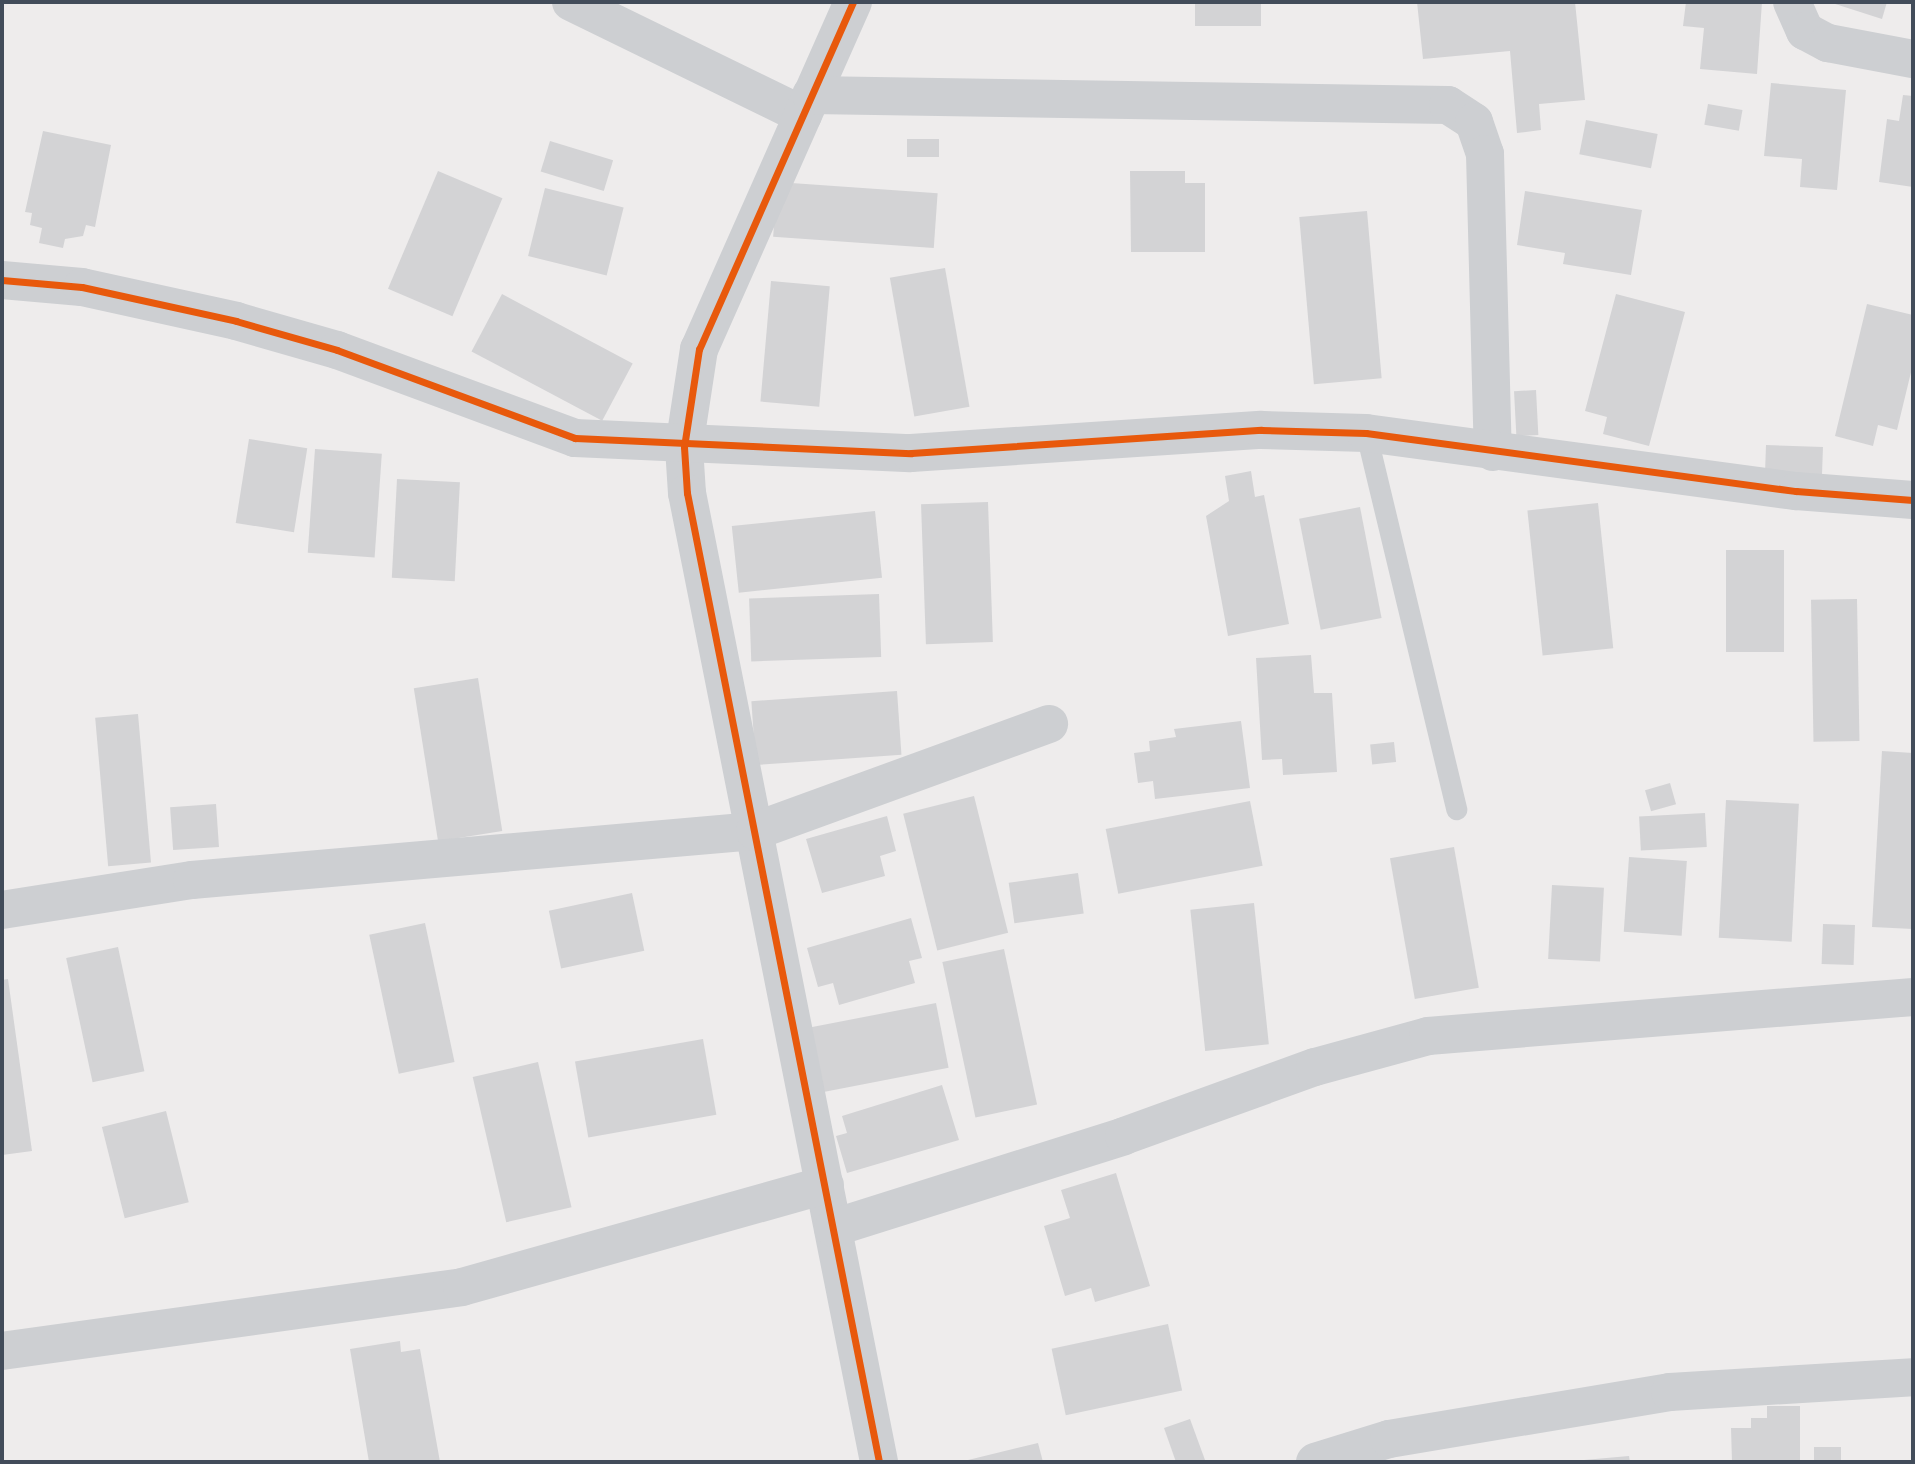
<!DOCTYPE html>
<html>
<head>
<meta charset="utf-8">
<style>
	body { margin:0 }
	#map { position:relative; width:1915px; height:1464px; overflow:hidden; background:#eeecec; font-family:"Source Sans 3",sans-serif }
	div>[style] { position:absolute }
	.building>* { inset:0; background:#d3d3d5; transform-origin:0 0 }
	.lane>* { height:21px; margin:-10.5px; padding:0 10.5px; transform-origin:10.5px; border-radius:10.5px; background:#cdcfd2 }
	.street>* { height:38px; margin:-19px; padding:0 19px; transform-origin:19px; border-radius:19px; background:#cdcfd2 }
	.cycleway>* { height:7px; margin:-3.5px; padding:0 3.5px; transform-origin:3.5px; border-radius:3.5px; background:#e8590c }
	span { translate:-50% -50%; white-space:nowrap; text-align:center; line-height:1.15; -webkit-text-stroke:5px #fff; paint-order:stroke }
	.frame { position:absolute; inset:0; border:4px solid #424c5a; pointer-events:none }
</style>
</head>
<body>
<div id="map">
	<div class="building">
		<div style="left:1195px;top:2px;width:66px;height:24px"></div>
		<div style="clip-path:polygon(1417px 2px,1575px 2px,1585px 100px,1539px 104px,1541px 130px,1517px 133px,1510px 51px,1423px 59px)"></div>
		<div style="clip-path:polygon(1686px 2px,1762px 2px,1757px 74px,1700px 69px,1704px 28px,1683px 26px)"></div>
		<div style="clip-path:polygon(1829px 2px,1887px 2px,1882px 19px)"></div>
		<div style="clip-path:polygon(1771px 83px,1846px 90px,1837px 190px,1800px 187px,1802px 159px,1764px 156px)"></div>
		<div style="clip-path:polygon(1903px 95px,1913px 96px,1913px 187px,1879px 182px,1887px 119px,1899px 121px)"></div>
		<div style="left:1708px;top:104px;width:35px;height:21px;rotate:10deg"></div>
		<div style="left:1586px;top:120px;width:73px;height:35px;rotate:11deg"></div>
		<div style="clip-path:polygon(43px 131px,111px 145px,95px 227px,86px 225px,83px 236px,65px 239px,63px 248px,39px 243px,42px 228px,30px 225px,32px 213px,25px 212px)"></div>
		<div style="left:907px;top:139px;width:32px;height:18px"></div>
		<div style="left:550px;top:141px;width:66px;height:32px;rotate:17deg"></div>
		<div style="left:438px;top:171px;width:70px;height:128px;rotate:23deg"></div>
		<div style="clip-path:polygon(1130px 171px,1185px 171px,1185px 183px,1205px 183px,1205px 252px,1131px 252px)"></div>
		<div style="left:777px;top:182px;width:161px;height:55px;rotate:4deg"></div>
		<div style="left:545px;top:188px;width:81px;height:70px;rotate:14deg"></div>
		<div style="clip-path:polygon(1525px 191px,1642px 210px,1631px 275px,1563px 264px,1565px 253px,1517px 245px)"></div>
		<div style="left:1367px;top:211px;width:168px;height:68px;rotate:85deg"></div>
		<div style="left:945px;top:268px;width:141px;height:56px;rotate:80deg"></div>
		<div style="left:771px;top:281px;width:59px;height:121px;rotate:5deg"></div>
		<div style="left:502px;top:294px;width:148px;height:65px;rotate:28deg"></div>
		<div style="clip-path:polygon(1616px 294px,1685px 312px,1649px 446px,1603px 434px,1607px 417px,1585px 411px)"></div>
		<div style="clip-path:polygon(1867px 304px,1913px 315px,1913px 364px,1897px 430px,1878px 425px,1873px 446px,1835px 436px)"></div>
		<div style="left:1536px;top:390px;width:45px;height:22px;rotate:87deg"></div>
		<div style="left:249px;top:439px;width:59px;height:85px;rotate:9deg"></div>
		<div style="left:1766px;top:445px;width:57px;height:33px;rotate:2deg"></div>
		<div style="left:315px;top:449px;width:67px;height:104px;rotate:4deg"></div>
		<div style="clip-path:polygon(1251px 471px,1255px 497px,1264px 495px,1289px 624px,1228px 636px,1206px 516px,1229px 501px,1225px 476px)"></div>
		<div style="left:397px;top:479px;width:63px;height:99px;rotate:3deg"></div>
		<div style="left:988px;top:502px;width:140px;height:67px;rotate:88deg"></div>
		<div style="left:1598px;top:503px;width:146px;height:71px;rotate:84deg"></div>
		<div style="left:1360px;top:507px;width:113px;height:62px;rotate:79deg"></div>
		<div style="left:875px;top:511px;width:67px;height:144px;rotate:84deg"></div>
		<div style="left:1726px;top:550px;width:58px;height:102px"></div>
		<div style="left:879px;top:594px;width:63px;height:130px;rotate:88deg"></div>
		<div style="left:1857px;top:599px;width:142px;height:46px;rotate:89deg"></div>
		<div style="clip-path:polygon(1311px 655px,1314px 693px,1332px 693px,1337px 772px,1283px 775px,1282px 759px,1262px 760px,1256px 658px)"></div>
		<div style="left:478px;top:678px;width:155px;height:65px;rotate:81deg"></div>
		<div style="left:897px;top:691px;width:64px;height:146px;rotate:86deg"></div>
		<div style="left:138px;top:714px;width:149px;height:43px;rotate:85deg"></div>
		<div style="clip-path:polygon(1241px 721px,1250px 788px,1155px 799px,1153px 781px,1138px 783px,1134px 753px,1150px 751px,1149px 741px,1176px 737px,1174px 729px)"></div>
		<div style="left:1394px;top:742px;width:20px;height:24px;rotate:84deg"></div>
		<div style="clip-path:polygon(1882px 751px,1913px 753px,1913px 929px,1872px 927px)"></div>
		<div style="left:1670px;top:783px;width:22px;height:26px;rotate:74deg"></div>
		<div style="left:974px;top:796px;width:141px;height:73px;rotate:76deg"></div>
		<div style="left:1726px;top:800px;width:73px;height:138px;rotate:3deg"></div>
		<div style="left:1250px;top:801px;width:66px;height:147px;rotate:79deg"></div>
		<div style="left:216px;top:804px;width:43px;height:46px;rotate:86deg"></div>
		<div style="left:1705px;top:813px;width:34px;height:66px;rotate:87deg"></div>
		<div style="clip-path:polygon(887px 816px,896px 851px,880px 856px,885px 876px,822px 893px,806px 839px)"></div>
		<div style="left:1454px;top:847px;width:143px;height:65px;rotate:80deg"></div>
		<div style="left:1629px;top:857px;width:58px;height:75px;rotate:4deg"></div>
		<div style="left:1078px;top:873px;width:41px;height:70px;rotate:82deg"></div>
		<div style="left:1552px;top:885px;width:52px;height:74px;rotate:3deg"></div>
		<div style="left:632px;top:893px;width:59px;height:85px;rotate:78deg"></div>
		<div style="left:1254px;top:903px;width:142px;height:64px;rotate:84deg"></div>
		<div style="clip-path:polygon(911px 918px,922px 958px,909px 961px,915px 983px,839px 1005px,833px 983px,818px 987px,807px 948px)"></div>
		<div style="left:425px;top:923px;width:142px;height:57px;rotate:78deg"></div>
		<div style="left:1823px;top:924px;width:32px;height:40px;rotate:2deg"></div>
		<div style="left:118px;top:947px;width:127px;height:53px;rotate:78deg"></div>
		<div style="left:1004px;top:949px;width:159px;height:63px;rotate:78deg"></div>
		<div style="clip-path:polygon(8px 979px,32px 1151px,2px 1155px,2px 980px)"></div>
		<div style="left:936px;top:1003px;width:66px;height:130px;rotate:79deg"></div>
		<div style="left:703px;top:1039px;width:77px;height:130px;rotate:80deg"></div>
		<div style="left:538px;top:1062px;width:149px;height:67px;rotate:77deg"></div>
		<div style="clip-path:polygon(942px 1085px,959px 1140px,847px 1173px,836px 1136px,847px 1133px,842px 1116px)"></div>
		<div style="left:166px;top:1111px;width:94px;height:66px;rotate:76deg"></div>
		<div style="clip-path:polygon(1116px 1173px,1150px 1286px,1095px 1302px,1091px 1288px,1065px 1296px,1044px 1226px,1070px 1218px,1061px 1190px)"></div>
		<div style="left:1168px;top:1324px;width:68px;height:119px;rotate:78deg"></div>
		<div style="clip-path:polygon(400px 1341px,401px 1352px,420px 1349px,440px 1462px,369px 1462px,350px 1349px)"></div>
		<div style="clip-path:polygon(1767px 1406px,1800px 1406px,1800px 1462px,1732px 1462px,1731px 1428px,1751px 1428px,1751px 1418px,1767px 1418px)"></div>
		<div style="clip-path:polygon(1190px 1419px,1205px 1460px,1176px 1462px,1164px 1428px)"></div>
		<div style="clip-path:polygon(1038px 1443px,1043px 1462px,964px 1462px,964px 1461px)"></div>
		<div style="left:1814px;top:1447px;width:27px;height:15px"></div>
		<div style="clip-path:polygon(1629px 1456px,1630px 1462px,1584px 1462px,1584px 1460px)"></div>
	</div>
	<div class="lane">
		<div style="left:1366px;top:433px;width:387px;rotate:76.5deg"></div>
	</div>
	<div class="street">
		<div style="left:571px;top:2px;width:258px;rotate:26deg"></div>
		<div style="left:853px;top:2px;width:380px;rotate:113.9deg"></div>
		<div style="left:699px;top:349px;width:99px;rotate:98.7deg"></div>
		<div style="left:684px;top:447px;width:46px;rotate:86.3deg"></div>
		<div style="left:687px;top:493px;width:988px;rotate:78.79deg"></div>
		<div style="left:1792px;top:2px;width:32px;rotate:66deg"></div>
		<div style="left:1805px;top:31px;width:26px;rotate:28deg"></div>
		<div style="left:1828px;top:43px;width:86px;rotate:10.7deg"></div>
		<div style="left:811px;top:95px;width:637px;rotate:0.9deg"></div>
		<div style="left:1448px;top:105px;width:31px;rotate:33deg"></div>
		<div style="left:1474px;top:122px;width:34px;rotate:71deg"></div>
		<div style="left:1485px;top:154px;width:298px;rotate:88.5deg"></div>
		<div style="left:2px;top:280px;width:80px;rotate:5deg"></div>
		<div style="left:82px;top:287px;width:158px;rotate:12.4deg"></div>
		<div style="left:236px;top:321px;width:105px;rotate:16deg"></div>
		<div style="left:337px;top:350px;width:254px;rotate:20.3deg"></div>
		<div style="left:575px;top:438px;width:336px;rotate:2.6deg"></div>
		<div style="left:911px;top:453px;width:351px;rotate:-3.8deg"></div>
		<div style="left:1261px;top:430px;width:105px;rotate:1.6deg"></div>
		<div style="left:1366px;top:433px;width:434px;rotate:7.7deg"></div>
		<div style="left:1796px;top:491px;width:117px;rotate:4.4deg"></div>
		<div style="left:2px;top:910px;width:192px;rotate:-9deg"></div>
		<div style="left:192px;top:880px;width:565px;rotate:-4.97deg"></div>
		<div style="left:755px;top:831px;width:313px;rotate:-20deg"></div>
		<div style="left:833px;top:1228px;width:305px;rotate:-17.5deg"></div>
		<div style="left:1124px;top:1136px;width:203px;rotate:-19.9deg"></div>
		<div style="left:1315px;top:1067px;width:117px;rotate:-15.3deg"></div>
		<div style="left:1428px;top:1036px;width:487px;rotate:-4.6deg"></div>
		<div style="left:2px;top:1351px;width:464px;rotate:-7.9deg"></div>
		<div style="left:462px;top:1287px;width:377px;rotate:-15.7deg"></div>
		<div style="left:1315px;top:1462px;width:77px;rotate:-17.3deg"></div>
		<div style="left:1389px;top:1439px;width:285px;rotate:-9.5deg"></div>
		<div style="left:1670px;top:1392px;width:243px;rotate:-3.5deg"></div>
	</div>
	<div class="cycleway">
		<div style="left:853px;top:2px;width:380px;rotate:113.9deg"></div>
		<div style="left:699px;top:349px;width:99px;rotate:98.7deg"></div>
		<div style="left:684px;top:447px;width:46px;rotate:86.3deg"></div>
		<div style="left:687px;top:493px;width:988px;rotate:78.79deg"></div>
		<div style="left:2px;top:280px;width:80px;rotate:5deg"></div>
		<div style="left:82px;top:287px;width:158px;rotate:12.4deg"></div>
		<div style="left:236px;top:321px;width:105px;rotate:16deg"></div>
		<div style="left:337px;top:350px;width:254px;rotate:20.3deg"></div>
		<div style="left:575px;top:438px;width:336px;rotate:2.6deg"></div>
		<div style="left:911px;top:453px;width:351px;rotate:-3.8deg"></div>
		<div style="left:1261px;top:430px;width:105px;rotate:1.6deg"></div>
		<div style="left:1366px;top:433px;width:434px;rotate:7.7deg"></div>
		<div style="left:1796px;top:491px;width:117px;rotate:4.4deg"></div>
	</div>
	<div class="frame"></div>
</div>
</body>
</html>
